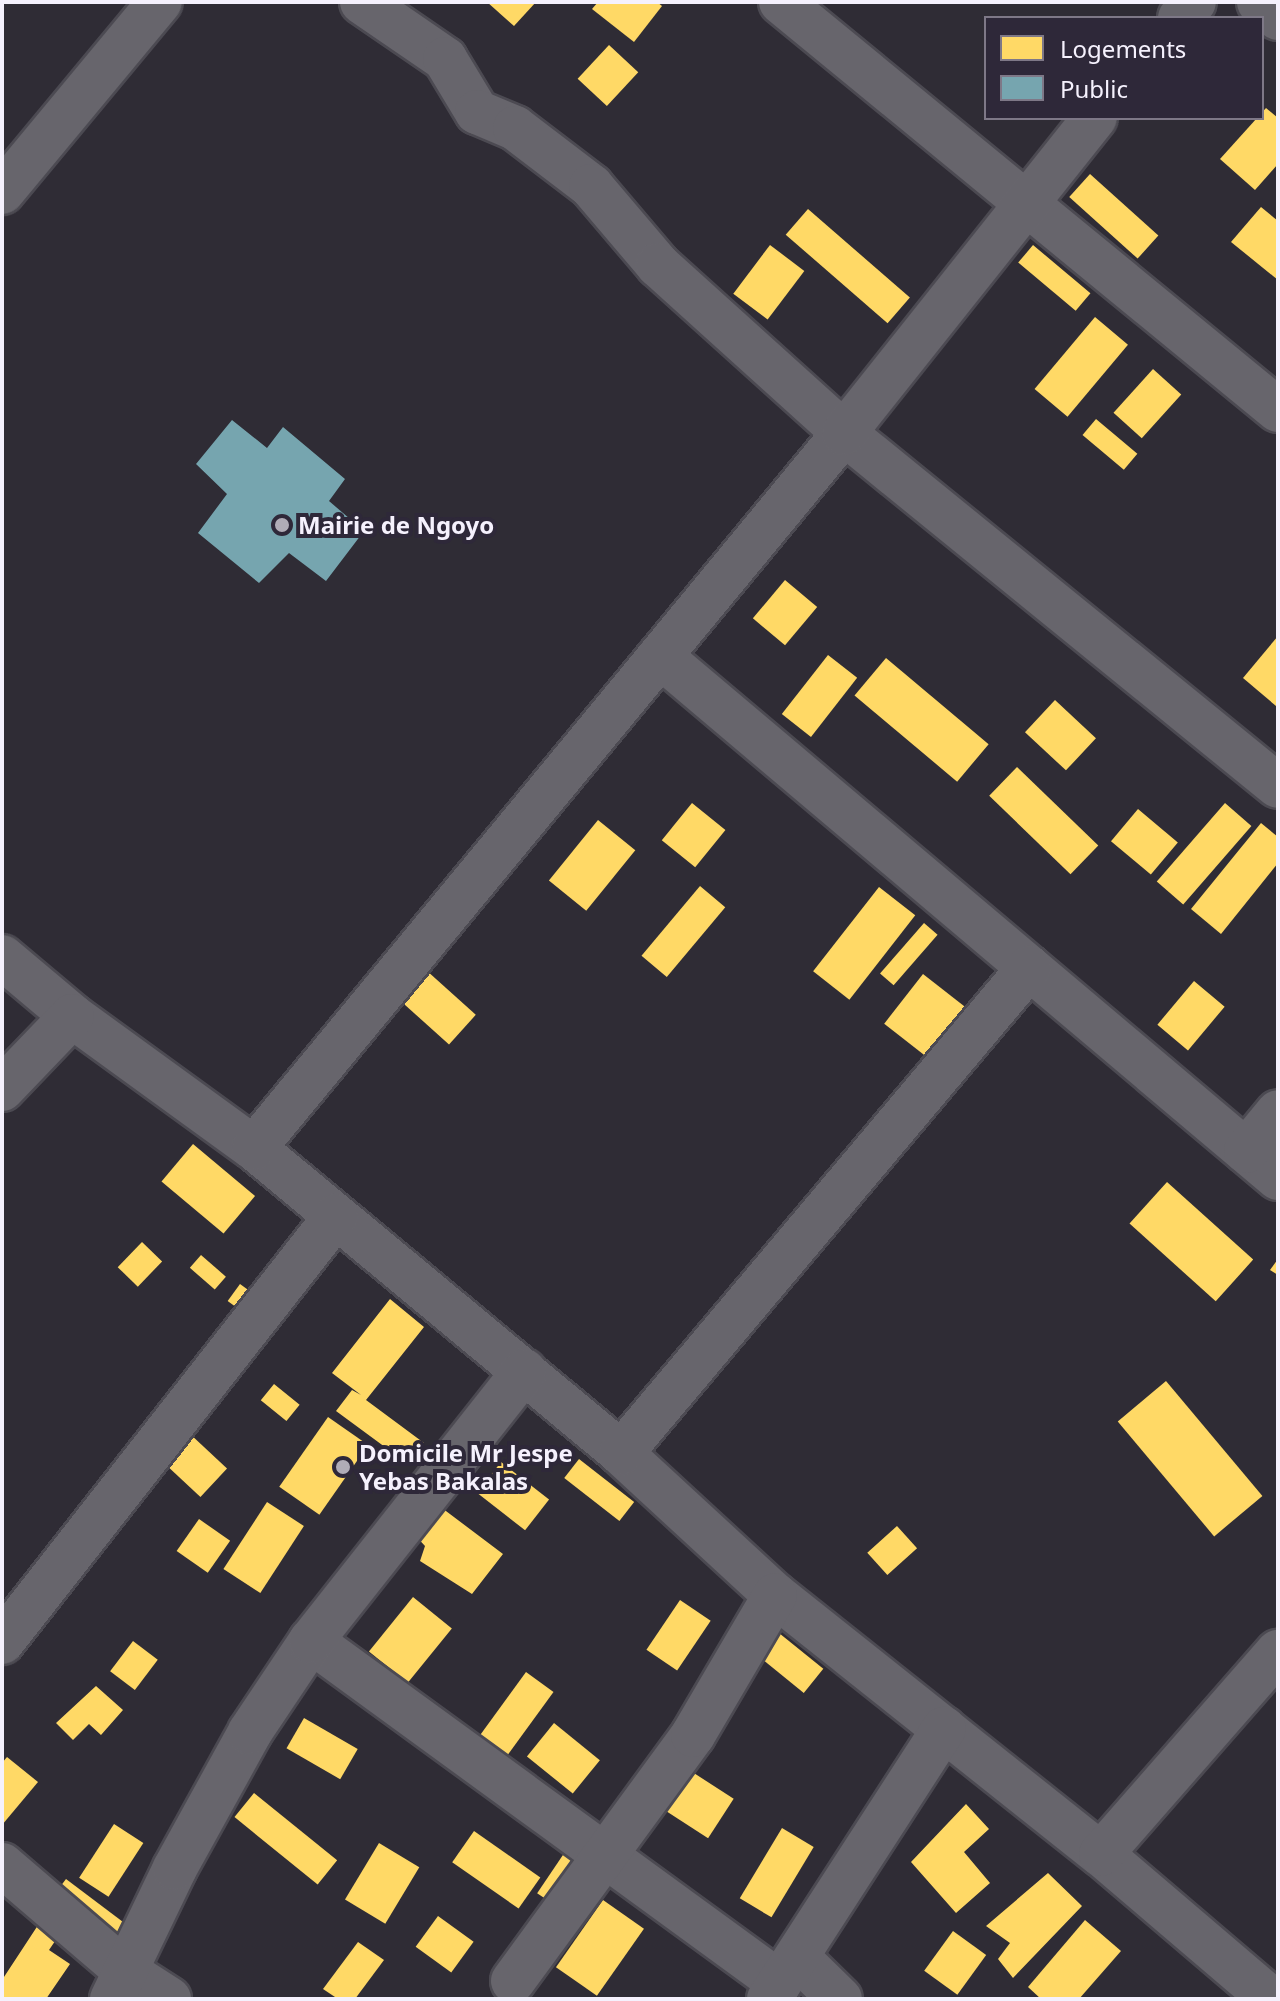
<!DOCTYPE html>
<html>
<head>
<meta charset="utf-8">
<style>
	body { margin:0 }
	#map { position:relative; width:1280px; height:2001px; overflow:hidden; background:#2f2c35; font-family:"Noto Sans",sans-serif }
	div>[style] { position:absolute }
	.homes>* { inset:0; background:#ffd966; transform-origin:0 0 }
	.public>* { inset:0; background:#76a5af }
	.roads { filter:drop-shadow(2px 0 #4c4a52) drop-shadow(-2px 0 #4c4a52) drop-shadow(0 2px #4c4a52) drop-shadow(0 -2px #4c4a52) }
	.minor>* { height:44px; margin:-22px; padding:0 22px; transform-origin:22px; border-radius:22px; background:#67656c }
	.dots>* { width:22px; height:22px; translate:-50% -50%; box-sizing:border-box; border:4px solid #2e2839; border-radius:50% }
	span { translate:-50% -50%; white-space:nowrap; text-align:center; line-height:1.15; -webkit-text-stroke:8px #2e2839; paint-order:stroke }
	.poi-label { font-size:24px; color:#f5f1fd; font-weight:700 }
	.left { translate:0 -50%; text-align:left }
	.frame { position:absolute; inset:0; border:4px solid #f5f1fd; pointer-events:none }
	.legend { position:absolute; left:984px; top:16px; width:280px; height:104px; box-sizing:border-box; background:#2e2839; border:2px solid #7e7887; margin:0; padding:10px 14px; list-style:none; font-size:24px; color:#f5f1fd }
	.legend li { display:flex; align-items:center; gap:16px; height:40px }
	.legend b { width:40px; border:2px solid #7e7887 }
</style>
</head>
<body>
<div id="map">
	<div class="homes">
		<div style="clip-path:polygon(487px 2px,536px 2px,514px 26px)"></div>
		<div style="clip-path:polygon(598px 2px,657px 2px,662px 6px,634px 42px,592px 9px)"></div>
		<div style="left:609px;top:45px;width:40px;height:46px;rotate:43deg"></div>
		<div style="clip-path:polygon(1266px 108px,1278px 118px,1278px 164px,1255px 190px,1220px 159px)"></div>
		<div style="left:1090px;top:174px;width:92px;height:31px;rotate:42deg"></div>
		<div style="clip-path:polygon(1261px 207px,1278px 221px,1278px 280px,1231px 242px)"></div>
		<div style="left:808px;top:209px;width:135px;height:34px;rotate:41deg"></div>
		<div style="left:770px;top:245px;width:43px;height:61px;rotate:37deg"></div>
		<div style="left:1033px;top:245px;width:75px;height:23px;rotate:40deg"></div>
		<div style="left:1095px;top:317px;width:43px;height:94px;rotate:40deg"></div>
		<div style="left:1153px;top:369px;width:38px;height:59px;rotate:42deg"></div>
		<div style="left:1096px;top:419px;width:54px;height:21px;rotate:40deg"></div>
		<div style="left:785px;top:580px;width:42px;height:50px;rotate:40deg"></div>
		<div style="clip-path:polygon(1278px 636px,1278px 704px,1276px 706px,1243px 678px)"></div>
		<div style="left:828px;top:655px;width:37px;height:75px;rotate:38deg"></div>
		<div style="left:886px;top:658px;width:134px;height:49px;rotate:40deg"></div>
		<div style="left:1055px;top:700px;width:56px;height:44px;rotate:43deg"></div>
		<div style="left:1017px;top:767px;width:113px;height:40px;rotate:44deg"></div>
		<div style="left:692px;top:803px;width:43px;height:48px;rotate:39deg"></div>
		<div style="left:1225px;top:803px;width:35px;height:104px;rotate:41deg"></div>
		<div style="left:1138px;top:809px;width:52px;height:42px;rotate:40deg"></div>
		<div style="left:598px;top:820px;width:48px;height:78px;rotate:39deg"></div>
		<div style="clip-path:polygon(1261px 823px,1278px 837px,1278px 863px,1221px 934px,1191px 909px)"></div>
		<div style="left:700px;top:886px;width:33px;height:91px;rotate:40deg"></div>
		<div style="left:879px;top:887px;width:46px;height:107px;rotate:38deg"></div>
		<div style="left:924px;top:923px;width:18px;height:67px;rotate:41deg"></div>
		<div style="left:426px;top:970px;width:67px;height:40px;rotate:42deg"></div>
		<div style="left:923px;top:974px;width:54px;height:63px;rotate:38deg"></div>
		<div style="left:1194px;top:981px;width:40px;height:57px;rotate:40deg"></div>
		<div style="left:193px;top:1144px;width:81px;height:49px;rotate:40deg"></div>
		<div style="left:1167px;top:1182px;width:116px;height:56px;rotate:42deg"></div>
		<div style="left:142px;top:1242px;width:28px;height:35px;rotate:44deg"></div>
		<div style="left:201px;top:1255px;width:33px;height:17px;rotate:41deg"></div>
		<div style="clip-path:polygon(1278px 1259px,1278px 1275px,1270px 1270px)"></div>
		<div style="left:240px;top:1284px;width:17px;height:21px;rotate:36deg"></div>
		<div style="clip-path:polygon(390px 1299px,424px 1327px,366px 1400px,424px 1443px,408px 1464px,336px 1411px,352px 1390px,361px 1395px,332px 1373px)"></div>
		<div style="left:1166px;top:1381px;width:150px;height:63px;rotate:50deg"></div>
		<div style="left:274px;top:1384px;width:33px;height:21px;rotate:39deg"></div>
		<div style="left:328px;top:1417px;width:49px;height:85px;rotate:35deg"></div>
		<div style="left:189px;top:1433px;width:52px;height:39px;rotate:43deg"></div>
		<div style="left:579px;top:1459px;width:70px;height:24px;rotate:38deg"></div>
		<div style="left:501px;top:1462px;width:61px;height:39px;rotate:38deg"></div>
		<div style="left:267px;top:1502px;width:44px;height:80px;rotate:33deg"></div>
		<div style="clip-path:polygon(438px 1505px,503px 1554px,472px 1594px,420px 1561px,425px 1546px,413px 1533px)"></div>
		<div style="left:199px;top:1519px;width:38px;height:39px;rotate:35deg"></div>
		<div style="left:897px;top:1526px;width:30px;height:40px;rotate:48deg"></div>
		<div style="left:413px;top:1597px;width:50px;height:70px;rotate:39deg"></div>
		<div style="left:680px;top:1600px;width:37px;height:60px;rotate:34deg"></div>
		<div style="left:779px;top:1633px;width:57px;height:31px;rotate:39deg"></div>
		<div style="left:133px;top:1641px;width:31px;height:38px;rotate:37deg"></div>
		<div style="left:526px;top:1672px;width:34px;height:82px;rotate:36deg"></div>
		<div style="clip-path:polygon(96px 1686px,123px 1710px,101px 1735px,89px 1724px,73px 1740px,56px 1723px)"></div>
		<div style="left:304px;top:1718px;width:62px;height:35px;rotate:30deg"></div>
		<div style="left:554px;top:1723px;width:59px;height:43px;rotate:39deg"></div>
		<div style="clip-path:polygon(7px 1757px,38px 1782px,2px 1825px,2px 1763px)"></div>
		<div style="left:680px;top:1764px;width:64px;height:47px;rotate:33deg"></div>
		<div style="left:254px;top:1793px;width:107px;height:31px;rotate:39deg"></div>
		<div style="clip-path:polygon(966px 1804px,989px 1829px,964px 1852px,990px 1883px,956px 1913px,911px 1862px)"></div>
		<div style="left:114px;top:1824px;width:35px;height:64px;rotate:33deg"></div>
		<div style="left:782px;top:1828px;width:37px;height:82px;rotate:31deg"></div>
		<div style="left:474px;top:1831px;width:81px;height:38px;rotate:35deg"></div>
		<div style="left:379px;top:1843px;width:47px;height:66px;rotate:31deg"></div>
		<div style="left:569px;top:1846px;width:23px;height:57px;rotate:34deg"></div>
		<div style="clip-path:polygon(1048px 1873px,1082px 1906px,1013px 1978px,998px 1959px,1010px 1943px,986px 1926px)"></div>
		<div style="left:66px;top:1879px;width:76px;height:18px;rotate:37deg"></div>
		<div style="left:603px;top:1900px;width:50px;height:82px;rotate:35deg"></div>
		<div style="clip-path:polygon(46px 1913px,66px 1925px,49px 1950px,70px 1964px,46px 1999px,2px 1999px,2px 1980px)"></div>
		<div style="left:438px;top:1916px;width:44px;height:38px;rotate:36deg"></div>
		<div style="clip-path:polygon(1085px 1920px,1121px 1951px,1079px 1999px,1041px 1999px,1028px 1987px)"></div>
		<div style="left:953px;top:1931px;width:41px;height:49px;rotate:36deg"></div>
		<div style="clip-path:polygon(358px 1942px,384px 1960px,355px 1999px,338px 1999px,323px 1989px)"></div>
	</div>
	<div class="public">
		<div style="clip-path:polygon(232px 420px,267px 448px,283px 427px,345px 479px,329px 501px,364px 531px,326px 581px,289px 553px,259px 583px,198px 533px,227px 494px,196px 464px)"></div>
	</div>
	<div class="roads">
		<div class="minor">
			<div style="left:362px;top:2px;width:101px;rotate:34.5deg"></div>
			<div style="left:445px;top:59px;width:62px;rotate:58.9deg"></div>
			<div style="left:477px;top:112px;width:41px;rotate:22.8deg"></div>
			<div style="left:515px;top:128px;width:96px;rotate:37.3deg"></div>
			<div style="left:591px;top:186px;width:104px;rotate:49.7deg"></div>
			<div style="left:658px;top:265px;width:251px;rotate:42.1deg"></div>
			<div style="left:844px;top:433px;width:559px;rotate:39.12deg"></div>
			<div style="left:781px;top:2px;width:643px;rotate:39.38deg"></div>
			<div style="left:1259px;top:2px;width:25px;rotate:40deg"></div>
			<div style="left:1180px;top:18px;width:21px;rotate:-49deg"></div>
			<div style="left:2px;top:192px;width:247px;rotate:-50.3deg"></div>
			<div style="left:660px;top:656px;width:809px;rotate:40.19deg"></div>
			<div style="left:2px;top:957px;width:92px;rotate:40.1deg"></div>
			<div style="left:72px;top:1016px;width:225px;rotate:36deg"></div>
			<div style="left:254px;top:1148px;width:477px;rotate:39.7deg"></div>
			<div style="left:621px;top:1453px;width:209px;rotate:42.7deg"></div>
			<div style="left:775px;top:1595px;width:416px;rotate:38.5deg"></div>
			<div style="left:1101px;top:1854px;width:223px;rotate:40.5deg"></div>
			<div style="left:2px;top:1089px;width:101px;rotate:-46.2deg"></div>
			<div style="left:254px;top:1148px;width:927px;rotate:-50.47deg"></div>
			<div style="left:844px;top:433px;width:403px;rotate:-51.5deg"></div>
			<div style="left:1246px;top:1151px;width:50px;rotate:-50.6deg"></div>
			<div style="left:621px;top:1453px;width:634px;rotate:-49.93deg"></div>
			<div style="left:311px;top:1641px;width:580px;rotate:36.1deg"></div>
			<div style="left:2px;top:1642px;width:541px;rotate:-51.9deg"></div>
			<div style="left:1101px;top:1854px;width:269px;rotate:-48.8deg"></div>
			<div style="left:2px;top:1865px;width:165px;rotate:40.6deg"></div>
			<div style="left:127px;top:1972px;width:50px;rotate:32.7deg"></div>
			<div style="left:797px;top:1957px;width:60px;rotate:44.3deg"></div>
			<div style="left:513px;top:1981px;width:305px;rotate:-53.8deg"></div>
			<div style="left:693px;top:1735px;width:162px;rotate:-59.6deg"></div>
			<div style="left:112px;top:1999px;width:145px;rotate:-64.3deg"></div>
			<div style="left:175px;top:1868px;width:155px;rotate:-61.1deg"></div>
			<div style="left:250px;top:1732px;width:110px;rotate:-56.2deg"></div>
			<div style="left:311px;top:1641px;width:344px;rotate:-51.7deg"></div>
			<div style="left:769px;top:1999px;width:322px;rotate:-57.1deg"></div>
		</div>
	</div>
	<div class="dots">
		<div style="left:282px;top:525px;background:#b0acb7"></div>
		<div style="left:343px;top:1467px;background:#b0acb7"></div>
	</div>
	<div class="poi-label">
		<span class="left" style="left:298px;top:525px">Mairie de Ngoyo</span>
		<span class="left" style="left:359px;top:1467px">Domicile Mr Jespe<br>Yebas Bakalas</span>
	</div>
	<div class="frame"></div>
	<ul class="legend">
	<li><b style="height:22px;background:#ffd966"></b>Logements</li>
	<li><b style="height:22px;background:#76a5af"></b>Public</li>
	</ul>
</div>
</body>
</html>
